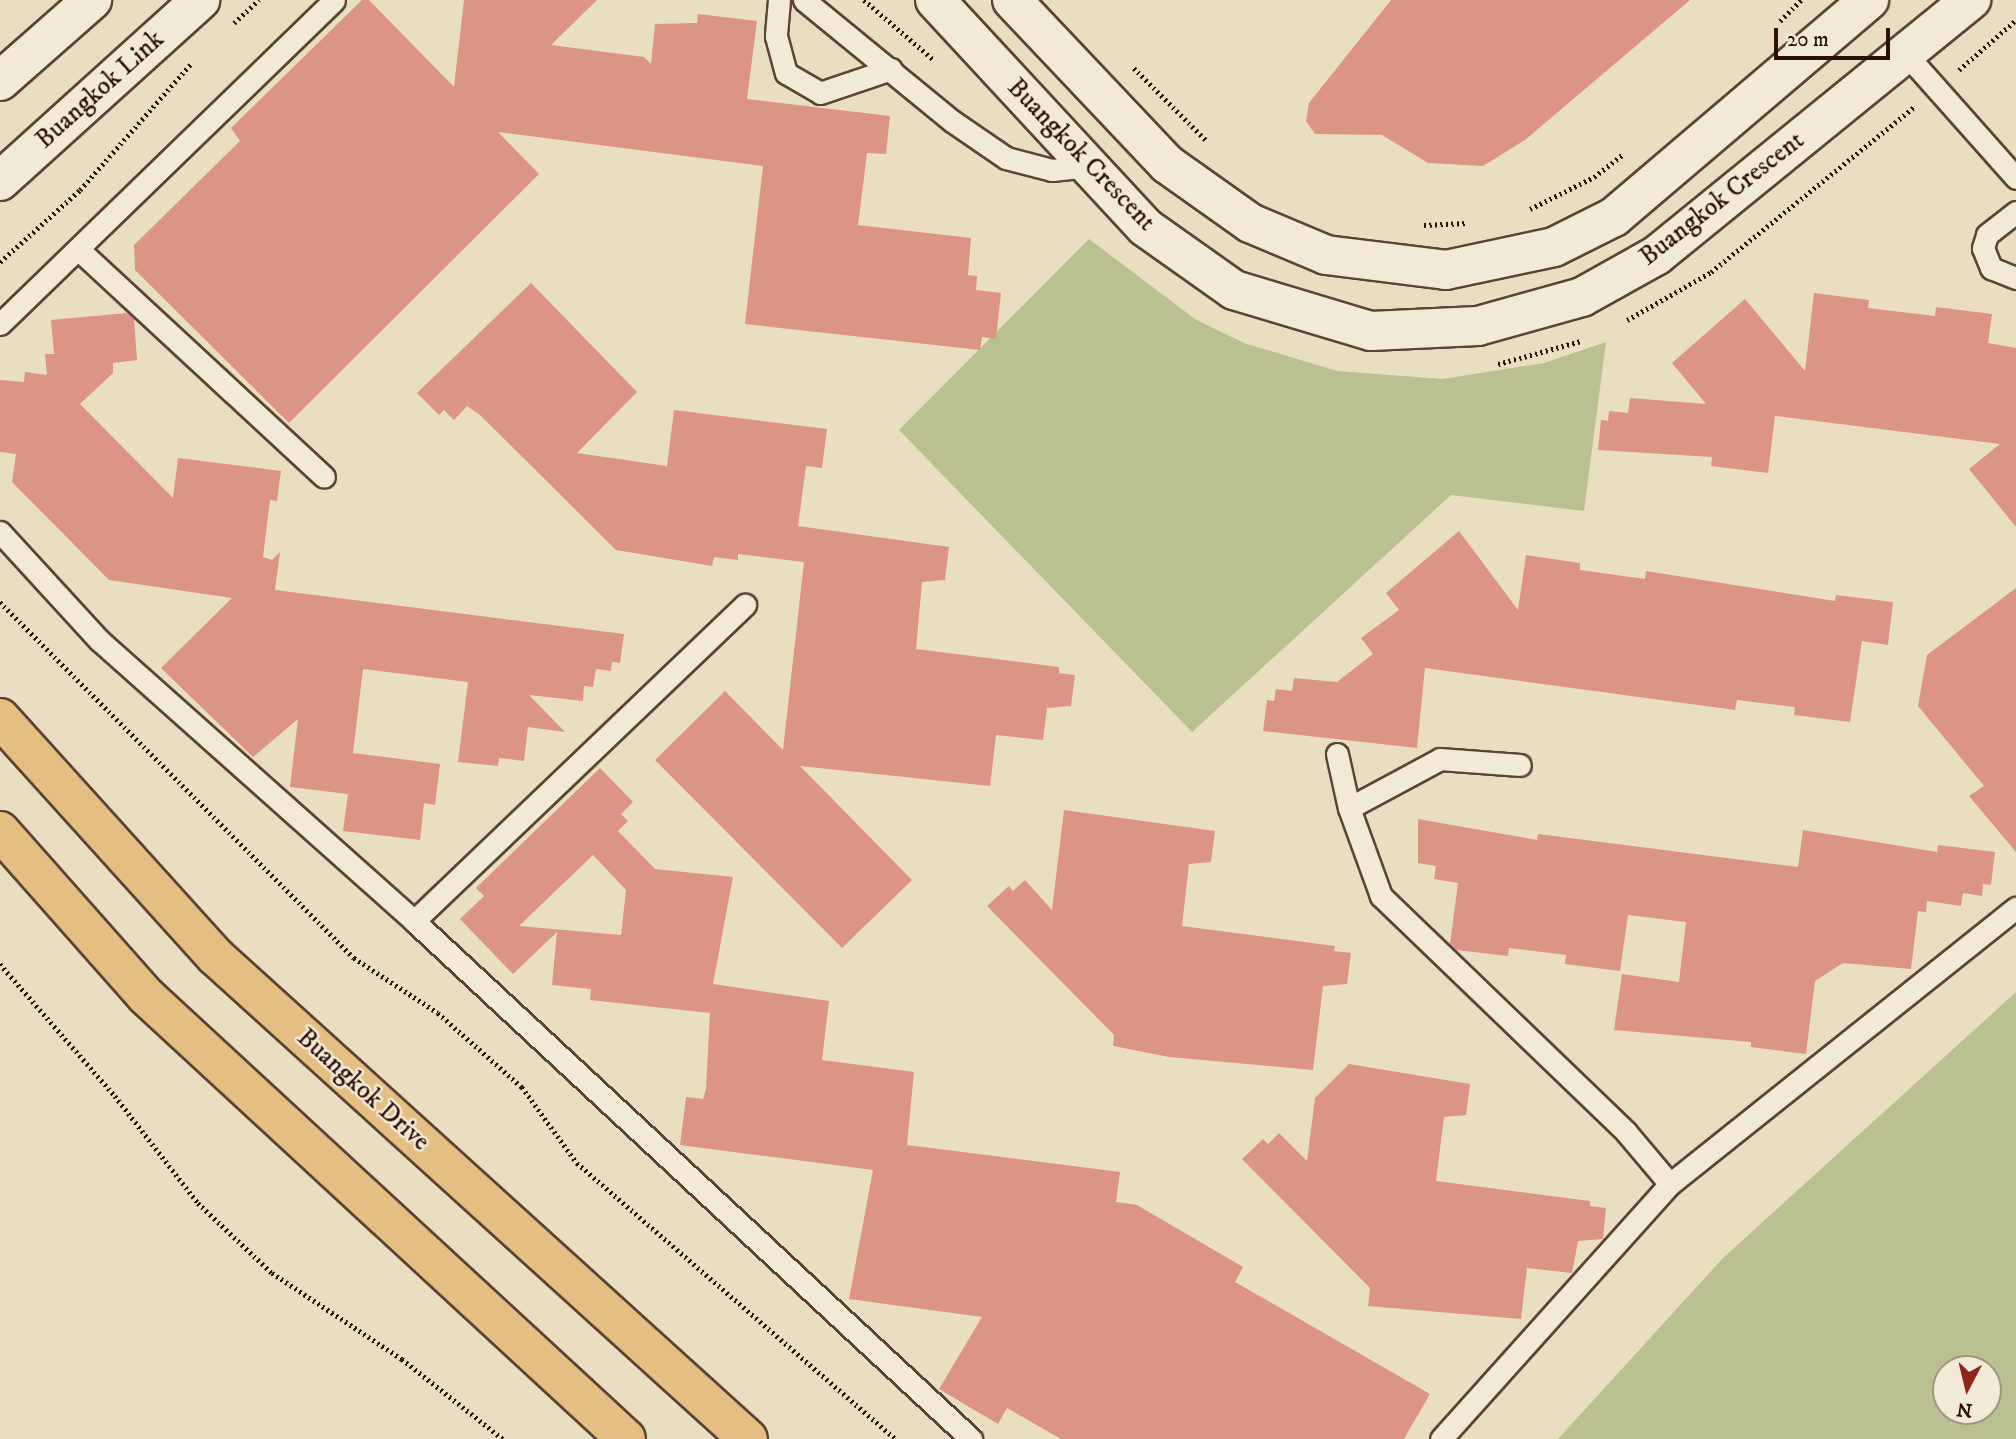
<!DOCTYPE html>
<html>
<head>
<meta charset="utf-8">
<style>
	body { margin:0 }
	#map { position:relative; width:2016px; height:1439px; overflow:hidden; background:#eadec2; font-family:"IM FELL DW Pica",serif }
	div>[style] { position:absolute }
	.green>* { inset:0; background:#bac091 }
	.building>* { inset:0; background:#dc9487 }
	.path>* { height:4.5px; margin-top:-2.25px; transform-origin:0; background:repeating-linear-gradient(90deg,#2c1005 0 2px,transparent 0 5.5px) }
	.roads { filter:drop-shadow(2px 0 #5c4434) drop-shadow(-2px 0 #5c4434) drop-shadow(0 2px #5c4434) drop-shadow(0 -2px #5c4434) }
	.lane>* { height:21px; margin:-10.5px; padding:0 10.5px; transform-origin:10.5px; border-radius:10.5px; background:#f1ead7 }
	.street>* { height:38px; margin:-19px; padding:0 19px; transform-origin:19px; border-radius:19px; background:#f1ead7 }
	.primary>* { height:38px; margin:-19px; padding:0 19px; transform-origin:19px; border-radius:19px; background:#e5bf81 }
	span { translate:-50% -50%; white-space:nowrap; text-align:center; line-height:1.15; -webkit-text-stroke:5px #f1ead7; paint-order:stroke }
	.street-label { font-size:26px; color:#2c1005 }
	.north { position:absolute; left:1932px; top:1355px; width:70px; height:70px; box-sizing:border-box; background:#f1ead7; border:2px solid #a29383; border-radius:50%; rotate:187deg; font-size:19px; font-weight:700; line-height:28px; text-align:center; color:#2c1005 }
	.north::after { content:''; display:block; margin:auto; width:24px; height:32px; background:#8f2418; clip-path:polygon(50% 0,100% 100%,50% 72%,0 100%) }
	.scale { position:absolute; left:1774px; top:28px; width:116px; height:32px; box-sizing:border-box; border:4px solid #2c1005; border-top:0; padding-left:9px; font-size:21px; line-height:24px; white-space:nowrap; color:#2c1005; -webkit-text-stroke:5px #f1ead7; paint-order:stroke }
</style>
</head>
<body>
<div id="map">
	<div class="green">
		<div style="clip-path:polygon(1089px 239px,1195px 319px,1244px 343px,1337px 371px,1443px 379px,1544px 363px,1606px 342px,1584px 511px,1451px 495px,1192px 732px,899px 430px)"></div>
		<div style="clip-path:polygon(evenodd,2016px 992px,2016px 1439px,1558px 1439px,1723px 1258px,2016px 992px,1988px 1369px,1988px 1411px,1946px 1411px,1946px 1369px,1988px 1369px)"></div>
	</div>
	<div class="building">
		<div style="clip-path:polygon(362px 0,369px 0,454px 87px,464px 0,597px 0,551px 45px,644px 57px,651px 64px,655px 24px,697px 23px,698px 14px,757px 21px,747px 99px,890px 116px,886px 154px,867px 153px,858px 225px,971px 238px,968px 275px,977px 276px,976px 290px,1001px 293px,996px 339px,982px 337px,980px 350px,745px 324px,763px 166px,498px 132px,539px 174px,289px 423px,135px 270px,134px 245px,240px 141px,231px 128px)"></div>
		<div style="clip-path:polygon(1391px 0,1690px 0,1525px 140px,1483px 166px,1428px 163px,1382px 135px,1315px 134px,1306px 121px,1309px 103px)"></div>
		<div style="clip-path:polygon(531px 283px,637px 392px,577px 453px,667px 466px,674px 410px,827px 429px,822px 468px,806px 466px,798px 526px,949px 547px,945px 580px,922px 582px,916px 649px,1059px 667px,1059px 673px,1075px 675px,1071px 706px,1047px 708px,1043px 740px,996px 735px,990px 786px,800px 766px,912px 880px,842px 948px,655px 760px,725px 691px,783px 750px,804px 562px,738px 554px,738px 560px,714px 557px,712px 566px,616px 550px,480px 415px,467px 406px,454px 420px,444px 410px,439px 415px,417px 393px)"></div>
		<div style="clip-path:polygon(1814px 293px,1869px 300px,1868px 308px,1935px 316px,1936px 307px,1992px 314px,1988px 343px,2016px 348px,2016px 527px,1969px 469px,2000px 444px,1775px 416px,1768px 473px,1711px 466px,1712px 457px,1598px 450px,1601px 420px,1608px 421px,1609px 411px,1628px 413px,1630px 398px,1706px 404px,1672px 363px,1745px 299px,1805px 371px)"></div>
		<div style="clip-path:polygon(127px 313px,134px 319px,137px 360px,113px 363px,113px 373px,80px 404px,173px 498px,178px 458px,281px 471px,277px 501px,270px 500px,263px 557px,272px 560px,280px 552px,275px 590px,624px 634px,620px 663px,612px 662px,611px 671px,596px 669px,593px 687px,584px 686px,583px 701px,529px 695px,565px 732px,528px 727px,524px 761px,499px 758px,498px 766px,458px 762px,468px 682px,363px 669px,353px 753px,440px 764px,435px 805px,424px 803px,420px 840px,343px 831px,348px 794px,290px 787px,298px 719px,253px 757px,161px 668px,232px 598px,109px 580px,12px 482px,16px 454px,0 452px,0 380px,24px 382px,25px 372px,47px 375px,45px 354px,54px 354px,51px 320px)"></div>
		<div style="clip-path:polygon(1459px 531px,1518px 610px,1526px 555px,1580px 563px,1580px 570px,1645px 579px,1646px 571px,1835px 601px,1836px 595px,1893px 602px,1888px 645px,1862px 641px,1850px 722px,1794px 715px,1795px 707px,1737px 700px,1735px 710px,1425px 668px,1417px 748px,1263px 731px,1267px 700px,1274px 701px,1276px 689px,1292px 691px,1294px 678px,1337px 682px,1373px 654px,1361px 638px,1399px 610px,1386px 593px)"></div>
		<div style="clip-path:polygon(2016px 588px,2016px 852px,1969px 796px,1984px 786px,1918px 706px,1927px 655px)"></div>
		<div style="clip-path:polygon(evenodd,600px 768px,633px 802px,621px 814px,628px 821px,618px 831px,655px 869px,733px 877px,713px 984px,829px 1001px,822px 1060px,914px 1072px,907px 1145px,1120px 1172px,1116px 1202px,1137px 1205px,1243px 1267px,1235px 1282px,1430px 1394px,1404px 1439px,1061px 1439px,1007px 1408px,998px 1424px,939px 1389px,982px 1317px,849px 1299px,873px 1170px,680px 1145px,686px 1097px,703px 1099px,706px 1089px,710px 1013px,590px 1000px,591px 989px,552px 985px,557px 932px,513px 974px,460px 919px,484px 896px,476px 888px,600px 768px,593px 855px,626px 890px,621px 935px,519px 926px,593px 855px)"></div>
		<div style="clip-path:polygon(1064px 810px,1215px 831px,1211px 862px,1189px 864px,1182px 926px,1335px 946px,1334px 951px,1351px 953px,1347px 984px,1323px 986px,1313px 1070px,1169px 1057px,1113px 1046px,1114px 1035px,987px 906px,1009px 886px,1013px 891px,1025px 880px,1052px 910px)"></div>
		<div style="clip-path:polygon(1418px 819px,1537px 840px,1538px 834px,1798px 867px,1803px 830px,1937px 852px,1938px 845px,1995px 852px,1991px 885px,1983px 884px,1982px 896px,1963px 893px,1961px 906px,1927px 901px,1926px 912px,1918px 911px,1911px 969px,1843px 963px,1815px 981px,1806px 1054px,1751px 1047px,1751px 1042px,1614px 1030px,1622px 974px,1679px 982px,1686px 922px,1628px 915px,1620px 971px,1565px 964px,1566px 955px,1509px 948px,1508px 956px,1456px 950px,1450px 944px,1458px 883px,1434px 879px,1436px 866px,1418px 863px)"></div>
		<div style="clip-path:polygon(1349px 1064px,1470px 1084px,1466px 1115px,1444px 1117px,1436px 1181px,1590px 1201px,1590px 1206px,1606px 1208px,1603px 1239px,1578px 1241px,1572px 1273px,1527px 1268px,1521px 1319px,1368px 1306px,1370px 1288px,1242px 1159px,1263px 1139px,1268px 1144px,1279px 1133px,1307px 1161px,1315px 1098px)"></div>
	</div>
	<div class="path">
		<div style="left:864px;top:0;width:92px;rotate:40.6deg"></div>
		<div style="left:1780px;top:21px;width:30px;rotate:-45deg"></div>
		<div style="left:234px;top:23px;width:34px;rotate:-43deg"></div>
		<div style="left:1134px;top:68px;width:103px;rotate:45deg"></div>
		<div style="left:1959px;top:70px;width:76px;rotate:-41.3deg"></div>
		<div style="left:1530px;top:209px;width:72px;rotate:-26.6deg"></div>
		<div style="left:1594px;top:177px;width:36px;rotate:-38deg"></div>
		<div style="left:1424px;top:225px;width:43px;rotate:-2.7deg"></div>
		<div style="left:0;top:262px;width:108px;rotate:-42deg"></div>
		<div style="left:80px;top:190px;width:167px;rotate:-48.7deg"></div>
		<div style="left:1627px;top:320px;width:97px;rotate:-29.7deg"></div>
		<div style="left:1711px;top:272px;width:262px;rotate:-39.1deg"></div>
		<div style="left:1498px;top:364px;width:86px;rotate:-15.5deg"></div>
		<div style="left:0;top:602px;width:502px;rotate:45.16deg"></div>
		<div style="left:354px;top:958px;width:100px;rotate:33.2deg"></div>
		<div style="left:438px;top:1013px;width:112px;rotate:41.4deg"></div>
		<div style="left:522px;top:1087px;width:94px;rotate:54.1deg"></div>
		<div style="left:577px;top:1163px;width:422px;rotate:40.9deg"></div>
		<div style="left:0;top:964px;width:175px;rotate:48.9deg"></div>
		<div style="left:115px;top:1096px;width:135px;rotate:52.2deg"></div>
		<div style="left:198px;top:1203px;width:102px;rotate:43.4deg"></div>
		<div style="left:272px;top:1273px;width:156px;rotate:33.5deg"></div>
		<div style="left:402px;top:1359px;width:129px;rotate:38.4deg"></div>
	</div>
	<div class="roads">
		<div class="lane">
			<div style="left:779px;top:0;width:36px;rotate:95deg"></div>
			<div style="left:776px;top:36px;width:38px;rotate:75deg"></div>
			<div style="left:786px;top:73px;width:39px;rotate:30deg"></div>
			<div style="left:820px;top:93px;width:75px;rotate:-18.7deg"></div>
			<div style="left:804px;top:0;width:191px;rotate:39.3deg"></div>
			<div style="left:952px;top:121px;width:65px;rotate:34.4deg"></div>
			<div style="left:1006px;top:158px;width:48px;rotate:14.6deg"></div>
			<div style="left:1052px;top:170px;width:37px;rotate:-6deg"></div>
			<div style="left:1905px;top:53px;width:167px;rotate:48.4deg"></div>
			<div style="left:2016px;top:212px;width:37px;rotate:142deg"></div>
			<div style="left:1987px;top:235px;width:14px;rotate:107deg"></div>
			<div style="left:1983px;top:248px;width:22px;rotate:68deg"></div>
			<div style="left:1991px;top:268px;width:27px;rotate:22deg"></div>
			<div style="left:78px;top:249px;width:335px;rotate:42.8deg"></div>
			<div style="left:0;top:324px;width:465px;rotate:-44.1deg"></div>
			<div style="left:0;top:532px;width:147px;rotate:47.5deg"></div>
			<div style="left:99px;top:640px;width:422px;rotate:41.7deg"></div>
			<div style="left:414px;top:921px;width:761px;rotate:42.92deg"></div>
			<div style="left:1337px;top:754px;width:55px;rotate:77.5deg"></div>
			<div style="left:1349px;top:808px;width:94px;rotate:70deg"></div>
			<div style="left:1381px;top:896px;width:340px;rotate:43.9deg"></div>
			<div style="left:1626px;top:1132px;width:68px;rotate:49.8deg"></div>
			<div style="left:1349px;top:808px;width:103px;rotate:-28.3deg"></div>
			<div style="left:1440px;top:759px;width:80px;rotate:4.3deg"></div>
			<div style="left:414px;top:921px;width:458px;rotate:-43.7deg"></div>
			<div style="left:1441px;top:1439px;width:343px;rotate:-48.1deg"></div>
			<div style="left:1670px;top:1184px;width:443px;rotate:-38.6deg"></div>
		</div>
		<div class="street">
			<div style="left:935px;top:0;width:309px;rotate:47.2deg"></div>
			<div style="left:1145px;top:227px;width:109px;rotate:35.3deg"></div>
			<div style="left:1234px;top:290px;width:143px;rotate:16.7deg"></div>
			<div style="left:1371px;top:331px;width:107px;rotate:-2.7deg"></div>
			<div style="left:1478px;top:326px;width:108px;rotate:-15.6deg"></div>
			<div style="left:1582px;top:297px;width:86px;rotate:-29.2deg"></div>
			<div style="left:1657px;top:255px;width:405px;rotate:-39.1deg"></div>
			<div style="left:1012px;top:0;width:226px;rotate:46.6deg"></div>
			<div style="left:1167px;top:164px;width:102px;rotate:35.4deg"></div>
			<div style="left:1250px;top:223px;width:82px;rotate:22.8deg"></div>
			<div style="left:1326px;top:255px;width:121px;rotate:7.1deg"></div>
			<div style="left:1446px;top:270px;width:110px;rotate:-12deg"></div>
			<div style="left:1554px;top:247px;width:67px;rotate:-26.6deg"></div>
			<div style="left:1614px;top:217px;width:335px;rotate:-40.4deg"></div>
			<div style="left:0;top:81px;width:123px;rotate:-41.4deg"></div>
			<div style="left:0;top:181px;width:270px;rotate:-42.1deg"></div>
		</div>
		<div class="primary">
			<div style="left:0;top:718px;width:321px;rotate:47.9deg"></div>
			<div style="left:215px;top:956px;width:719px;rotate:42.18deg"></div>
			<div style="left:0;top:831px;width:220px;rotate:48.5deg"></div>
			<div style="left:146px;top:996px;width:653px;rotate:42.7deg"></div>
		</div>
	</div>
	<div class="street-label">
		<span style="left:100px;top:90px;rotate:-42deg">Buangkok Link</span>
		<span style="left:1081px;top:155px;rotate:46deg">Buangkok Crescent</span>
		<span style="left:1722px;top:199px;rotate:-38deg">Buangkok Crescent</span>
		<span style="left:363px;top:1090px;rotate:42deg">Buangkok Drive</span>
	</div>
	<div class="north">N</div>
	<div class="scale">20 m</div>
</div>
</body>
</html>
